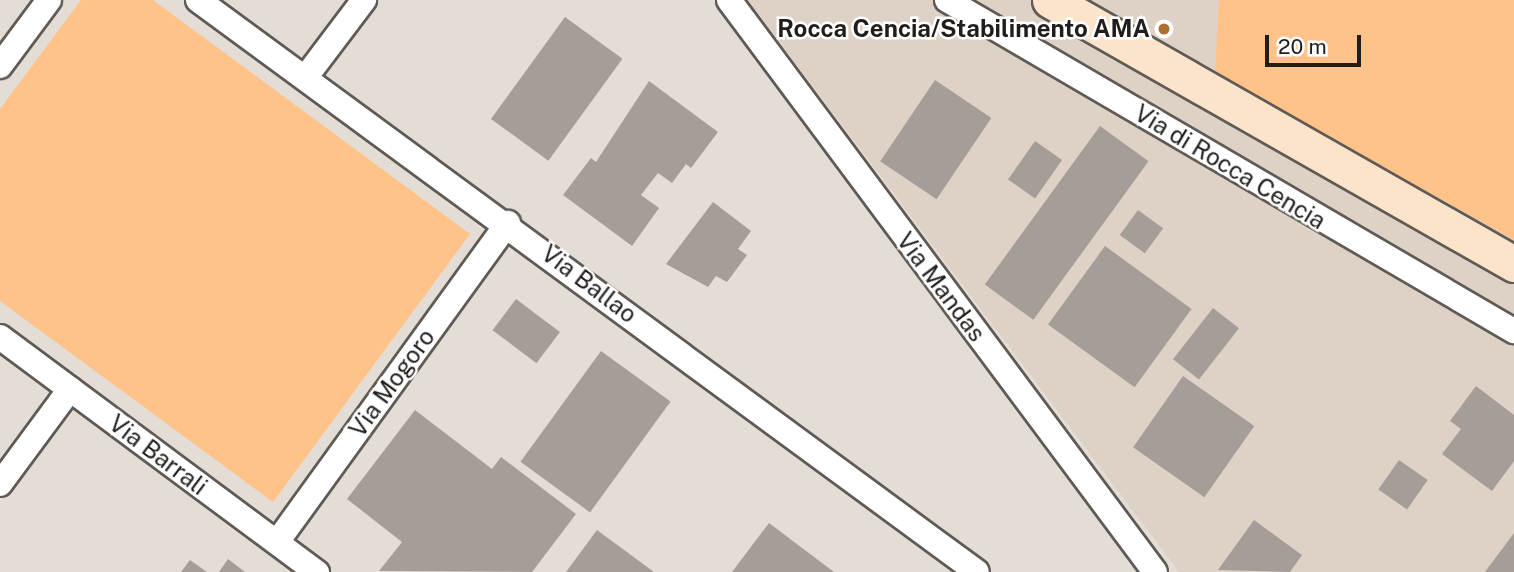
<!DOCTYPE html>
<html>
<head>
<meta charset="utf-8">
<style>
	body { margin:0 }
	#map { position:relative; width:1514px; height:572px; overflow:hidden; background:#e4ddd6; font-family:"Public Sans",sans-serif }
	div>[style] { position:absolute }
	.built>* { inset:0; background:#ded1c6 }
	.green>* { inset:0; background:#ffc289 }
	.building>* { inset:0; background:#a59e98; transform-origin:0 0 }
	.roads { filter:drop-shadow(2px 0 #605a55) drop-shadow(-2px 0 #605a55) drop-shadow(0 2px #605a55) drop-shadow(0 -2px #605a55) }
	.minor>* { height:24px; margin:-12px; padding:0 12px; transform-origin:12px; border-radius:12px; background:#fff }
	.secondary>* { height:35px; margin:-17.5px; padding:0 17.5px; transform-origin:17.5px; border-radius:17.5px; background:#fce4cb }
	.dots>* { width:19px; height:19px; translate:-50% -50%; box-sizing:border-box; border:4px solid #fff; border-radius:50% }
	span { translate:-50% -50%; white-space:nowrap; text-align:center; line-height:1.15; -webkit-text-stroke:5px #fff; paint-order:stroke }
	.poi-label { font-size:24px; color:#201d1b; font-weight:700 }
	.right { translate:-100% -50%; text-align:right }
	.street-label { font-size:24px; color:#201d1b }
	.scale { position:absolute; left:1265px; top:35px; width:96px; height:32px; box-sizing:border-box; border:4px solid #201d1b; border-top:0; padding-left:9px; font-size:21px; line-height:24px; white-space:nowrap; color:#201d1b; -webkit-text-stroke:5px #fff; paint-order:stroke }
</style>
</head>
<body>
<div id="map">
	<div class="built">
		<div style="clip-path:polygon(748px 0,1219px 0,1216px 73px,1514px 240px,1514px 572px,1179px 572px)"></div>
	</div>
	<div class="green">
		<div style="clip-path:polygon(81px 0,153px 0,470px 234px,273px 502px,0 301px,0 109px)"></div>
		<div style="clip-path:polygon(1219px 0,1514px 0,1514px 240px,1215px 73px)"></div>
	</div>
	<div class="building">
		<div style="left:565px;top:17px;width:71px;height:126px;rotate:36deg"></div>
		<div style="left:935px;top:80px;width:68px;height:98px;rotate:34deg"></div>
		<div style="clip-path:polygon(649px 81px,718px 132px,691px 168px,686px 164px,672px 183px,658px 173px,641px 195px,659px 208px,632px 246px,563px 195px,591px 158px,596px 162px)"></div>
		<div style="left:1100px;top:126px;width:60px;height:196px;rotate:36deg"></div>
		<div style="left:1035px;top:141px;width:33px;height:47px;rotate:35deg"></div>
		<div style="clip-path:polygon(713px 202px,751px 231px,738px 249px,747px 255px,727px 282px,716px 276px,708px 287px,666px 264px)"></div>
		<div style="left:1138px;top:210px;width:31px;height:31px;rotate:36deg"></div>
		<div style="left:1105px;top:246px;width:107px;height:97px;rotate:36deg"></div>
		<div style="left:516px;top:299px;width:55px;height:39px;rotate:37deg"></div>
		<div style="left:1213px;top:308px;width:33px;height:65px;rotate:38deg"></div>
		<div style="left:601px;top:351px;width:86px;height:137px;rotate:36deg"></div>
		<div style="left:1183px;top:376px;width:87px;height:87px;rotate:35deg"></div>
		<div style="clip-path:polygon(1476px 386px,1514px 415px,1514px 461px,1492px 491px,1442px 454px,1461px 429px,1450px 421px)"></div>
		<div style="clip-path:polygon(415px 410px,492px 469px,501px 457px,576px 514px,532px 572px,379px 571px,402px 542px,347px 499px)"></div>
		<div style="left:1399px;top:460px;width:35px;height:36px;rotate:35deg"></div>
		<div style="clip-path:polygon(1254px 520px,1302px 555px,1290px 572px,1218px 570px)"></div>
		<div style="clip-path:polygon(769px 523px,834px 572px,732px 572px)"></div>
		<div style="clip-path:polygon(597px 530px,654px 572px,566px 572px)"></div>
		<div style="clip-path:polygon(1514px 533px,1514px 572px,1485px 572px)"></div>
		<div style="clip-path:polygon(228px 559px,245px 572px,219px 572px)"></div>
		<div style="clip-path:polygon(190px 560px,207px 572px,181px 572px)"></div>
	</div>
	<div class="roads">
		<div class="minor">
			<div style="left:198px;top:0;width:966px;rotate:36.29deg"></div>
			<div style="left:729px;top:0;width:713px;rotate:53.32deg"></div>
			<div style="left:947px;top:0;width:657px;rotate:30.28deg"></div>
			<div style="left:0;top:66px;width:82px;rotate:-53.4deg"></div>
			<div style="left:305px;top:78px;width:98px;rotate:-52.9deg"></div>
			<div style="left:0;top:337px;width:395px;rotate:36.6deg"></div>
			<div style="left:0;top:484px;width:118px;rotate:-53.6deg"></div>
			<div style="left:277px;top:542px;width:394px;rotate:-54.1deg"></div>
		</div>
		<div class="secondary">
			<div style="left:1050px;top:0;width:534px;rotate:29.64deg"></div>
		</div>
	</div>
	<div class="dots">
		<div style="left:1164px;top:29px;background:#ac7032"></div>
	</div>
	<div class="poi-label">
		<span class="right" style="left:1150px;top:29px">Rocca Cencia/Stabilimento AMA</span>
	</div>
	<div class="street-label">
		<span style="left:1230px;top:167px;rotate:31deg">Via di Rocca Cencia</span>
		<span style="left:589px;top:284px;rotate:37deg">Via Ballao</span>
		<span style="left:941px;top:287px;rotate:53deg">Via Mandas</span>
		<span style="left:392px;top:383px;rotate:-54deg">Via Mogoro</span>
		<span style="left:158px;top:455px;rotate:37deg">Via Barrali</span>
	</div>
	<div class="scale">20 m</div>
</div>
</body>
</html>
